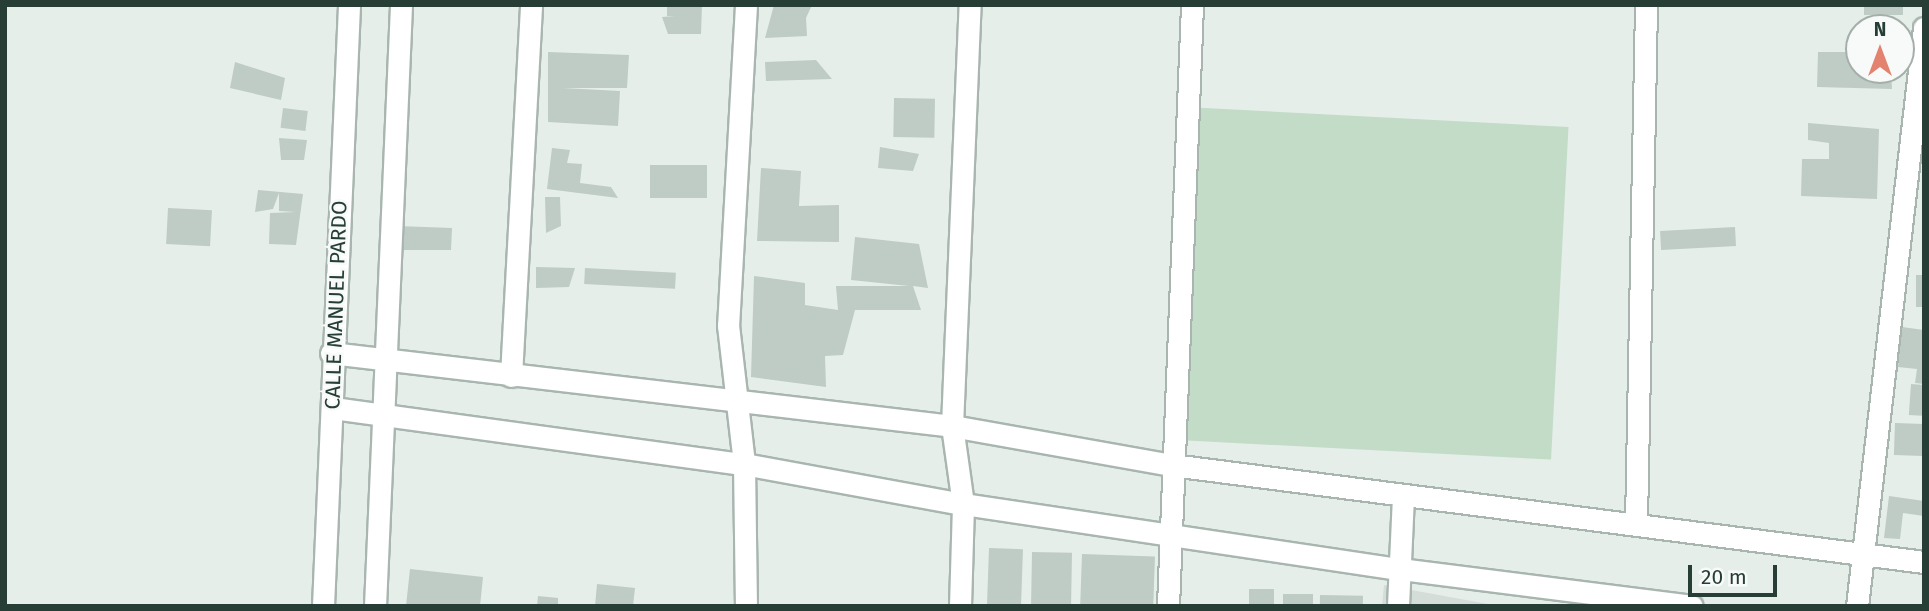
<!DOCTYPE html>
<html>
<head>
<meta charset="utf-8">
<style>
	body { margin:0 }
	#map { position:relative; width:1929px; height:611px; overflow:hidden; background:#e6eeea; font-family:"Fira Sans",sans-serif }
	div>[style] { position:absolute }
	.built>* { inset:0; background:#d5ddd9 }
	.green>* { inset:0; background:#c2dcc7; transform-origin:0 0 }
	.building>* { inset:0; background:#bfcbc5; transform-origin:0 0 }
	.roads { filter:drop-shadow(2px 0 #a9b6b0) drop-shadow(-2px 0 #a9b6b0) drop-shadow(0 2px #a9b6b0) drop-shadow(0 -2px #a9b6b0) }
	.minor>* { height:21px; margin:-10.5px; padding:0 10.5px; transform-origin:10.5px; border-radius:10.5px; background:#fff }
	span { translate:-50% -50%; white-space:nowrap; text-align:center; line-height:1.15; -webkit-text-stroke:5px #f7faf8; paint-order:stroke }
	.street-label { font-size:21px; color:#273e36 }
	.frame { position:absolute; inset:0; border:7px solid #273e36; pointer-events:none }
	.north { position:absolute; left:1845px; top:14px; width:70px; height:70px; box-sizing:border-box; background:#f7faf8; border:2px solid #a4afaa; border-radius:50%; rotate:0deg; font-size:19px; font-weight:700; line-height:28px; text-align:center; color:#273e36 }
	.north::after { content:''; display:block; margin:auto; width:24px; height:32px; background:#e3826f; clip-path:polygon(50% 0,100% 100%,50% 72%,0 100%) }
	.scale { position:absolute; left:1688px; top:565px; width:89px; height:32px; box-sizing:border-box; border:4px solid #273e36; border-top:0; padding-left:9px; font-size:21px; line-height:24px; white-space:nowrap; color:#273e36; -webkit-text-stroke:5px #f7faf8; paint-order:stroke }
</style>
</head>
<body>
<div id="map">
	<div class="built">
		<div style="clip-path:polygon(1384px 585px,1499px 606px,1382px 606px)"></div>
	</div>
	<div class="green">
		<div style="left:1186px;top:107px;width:383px;height:333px;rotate:3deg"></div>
	</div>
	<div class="building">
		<div style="clip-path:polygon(667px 5px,702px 5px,701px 34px,668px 34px,662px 17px,675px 16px,667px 16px)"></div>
		<div style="clip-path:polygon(774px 5px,812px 5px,806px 18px,807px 36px,765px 38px)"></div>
		<div style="left:1864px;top:5px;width:39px;height:10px"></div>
		<div style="clip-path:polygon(548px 52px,629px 55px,627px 88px,563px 88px,620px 91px,618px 126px,548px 122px)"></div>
		<div style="clip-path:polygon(1818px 52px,1859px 52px,1859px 70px,1891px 70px,1892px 89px,1817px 87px)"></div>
		<div style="clip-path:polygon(816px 60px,832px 79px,766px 81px,765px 62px)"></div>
		<div style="clip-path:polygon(235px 62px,285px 78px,281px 100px,230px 88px)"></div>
		<div style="left:894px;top:98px;width:41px;height:39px;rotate:1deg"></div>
		<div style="left:283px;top:108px;width:25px;height:20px;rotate:7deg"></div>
		<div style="clip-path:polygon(1808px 123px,1879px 129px,1877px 199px,1801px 196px,1802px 159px,1829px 159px,1829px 143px,1808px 140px)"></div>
		<div style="clip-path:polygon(279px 138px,307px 140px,304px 160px,281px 160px)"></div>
		<div style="clip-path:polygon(880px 147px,919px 154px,913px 171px,878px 168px)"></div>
		<div style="clip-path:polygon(552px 148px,570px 150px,567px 163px,582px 164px,580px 183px,611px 187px,618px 198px,547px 189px)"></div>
		<div style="left:650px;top:165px;width:57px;height:33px"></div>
		<div style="clip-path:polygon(761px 168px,801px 171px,799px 206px,839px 205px,839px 242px,757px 241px)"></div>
		<div style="clip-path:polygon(258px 190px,303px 194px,296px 245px,269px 244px,270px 213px,296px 212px,279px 211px,279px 193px,273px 209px,255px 212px)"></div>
		<div style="clip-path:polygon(545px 197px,560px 197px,561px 226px,546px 233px)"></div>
		<div style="left:168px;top:208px;width:44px;height:36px;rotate:3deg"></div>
		<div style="clip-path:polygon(397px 226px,452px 228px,451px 250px,402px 250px)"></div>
		<div style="left:1735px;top:227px;width:19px;height:75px;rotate:87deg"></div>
		<div style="clip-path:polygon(855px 237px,919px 244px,928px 288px,913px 286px,921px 310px,855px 310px,843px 355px,825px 356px,826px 387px,751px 377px,754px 276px,805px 283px,805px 305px,838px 310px,836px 286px,909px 286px,851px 280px)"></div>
		<div style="clip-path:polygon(536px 267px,575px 268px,569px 287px,536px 288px)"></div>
		<div style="left:585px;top:268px;width:91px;height:16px;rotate:3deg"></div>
		<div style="left:1916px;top:275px;width:8px;height:32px"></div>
		<div style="clip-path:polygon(1902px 327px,1924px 330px,1924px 384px,1915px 383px,1917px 369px,1898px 367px)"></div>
		<div style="left:1911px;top:384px;width:13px;height:31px;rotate:4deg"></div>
		<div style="left:1895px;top:423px;width:29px;height:32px;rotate:2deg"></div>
		<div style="clip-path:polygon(1889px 496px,1924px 501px,1924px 516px,1903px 513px,1900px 539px,1884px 538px)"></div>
		<div style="left:989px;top:548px;width:34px;height:58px;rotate:2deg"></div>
		<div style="left:1032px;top:552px;width:40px;height:54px;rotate:1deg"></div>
		<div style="left:1082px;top:554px;width:73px;height:52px;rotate:2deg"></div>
		<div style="clip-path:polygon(410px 569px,483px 577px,480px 606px,406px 606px)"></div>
		<div style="clip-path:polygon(597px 584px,635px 588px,633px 606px,595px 606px)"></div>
		<div style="left:1249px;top:589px;width:25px;height:17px"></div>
		<div style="left:1283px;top:594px;width:30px;height:12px"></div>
		<div style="left:1320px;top:595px;width:43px;height:11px;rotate:1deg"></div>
		<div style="clip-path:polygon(538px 596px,558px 598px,558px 606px,537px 606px)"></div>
	</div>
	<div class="roads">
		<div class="minor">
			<div style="left:746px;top:5px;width:321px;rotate:93.2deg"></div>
			<div style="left:728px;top:325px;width:140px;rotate:83.4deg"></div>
			<div style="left:744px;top:464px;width:142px;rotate:89.2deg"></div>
			<div style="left:331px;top:353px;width:625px;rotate:6.7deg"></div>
			<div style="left:952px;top:426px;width:223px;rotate:10.1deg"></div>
			<div style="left:1172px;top:465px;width:758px;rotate:7.35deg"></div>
			<div style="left:511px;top:376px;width:372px;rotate:-86.9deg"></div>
			<div style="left:333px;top:408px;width:415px;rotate:7.8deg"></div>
			<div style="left:744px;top:464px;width:223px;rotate:10.4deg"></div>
			<div style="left:963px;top:504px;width:442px;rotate:8.5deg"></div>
			<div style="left:1400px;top:569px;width:294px;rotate:7.2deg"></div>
			<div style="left:1636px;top:522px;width:517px;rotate:-88.89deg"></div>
			<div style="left:323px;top:606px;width:602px;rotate:-87.52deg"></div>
			<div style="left:375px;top:606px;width:602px;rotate:-87.52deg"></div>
			<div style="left:960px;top:606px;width:102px;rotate:-88.3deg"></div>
			<div style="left:963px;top:504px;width:79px;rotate:-98deg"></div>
			<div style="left:952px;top:426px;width:421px;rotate:-87.6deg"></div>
			<div style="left:1168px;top:606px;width:601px;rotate:-87.71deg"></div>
			<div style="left:1398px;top:606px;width:111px;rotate:-87.4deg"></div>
			<div style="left:1857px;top:606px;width:582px;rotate:-83.39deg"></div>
		</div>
	</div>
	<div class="street-label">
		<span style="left:336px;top:305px;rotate:-88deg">CALLE MANUEL PARDO</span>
	</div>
	<div class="frame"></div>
	<div class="north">N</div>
	<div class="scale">20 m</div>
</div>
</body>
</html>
